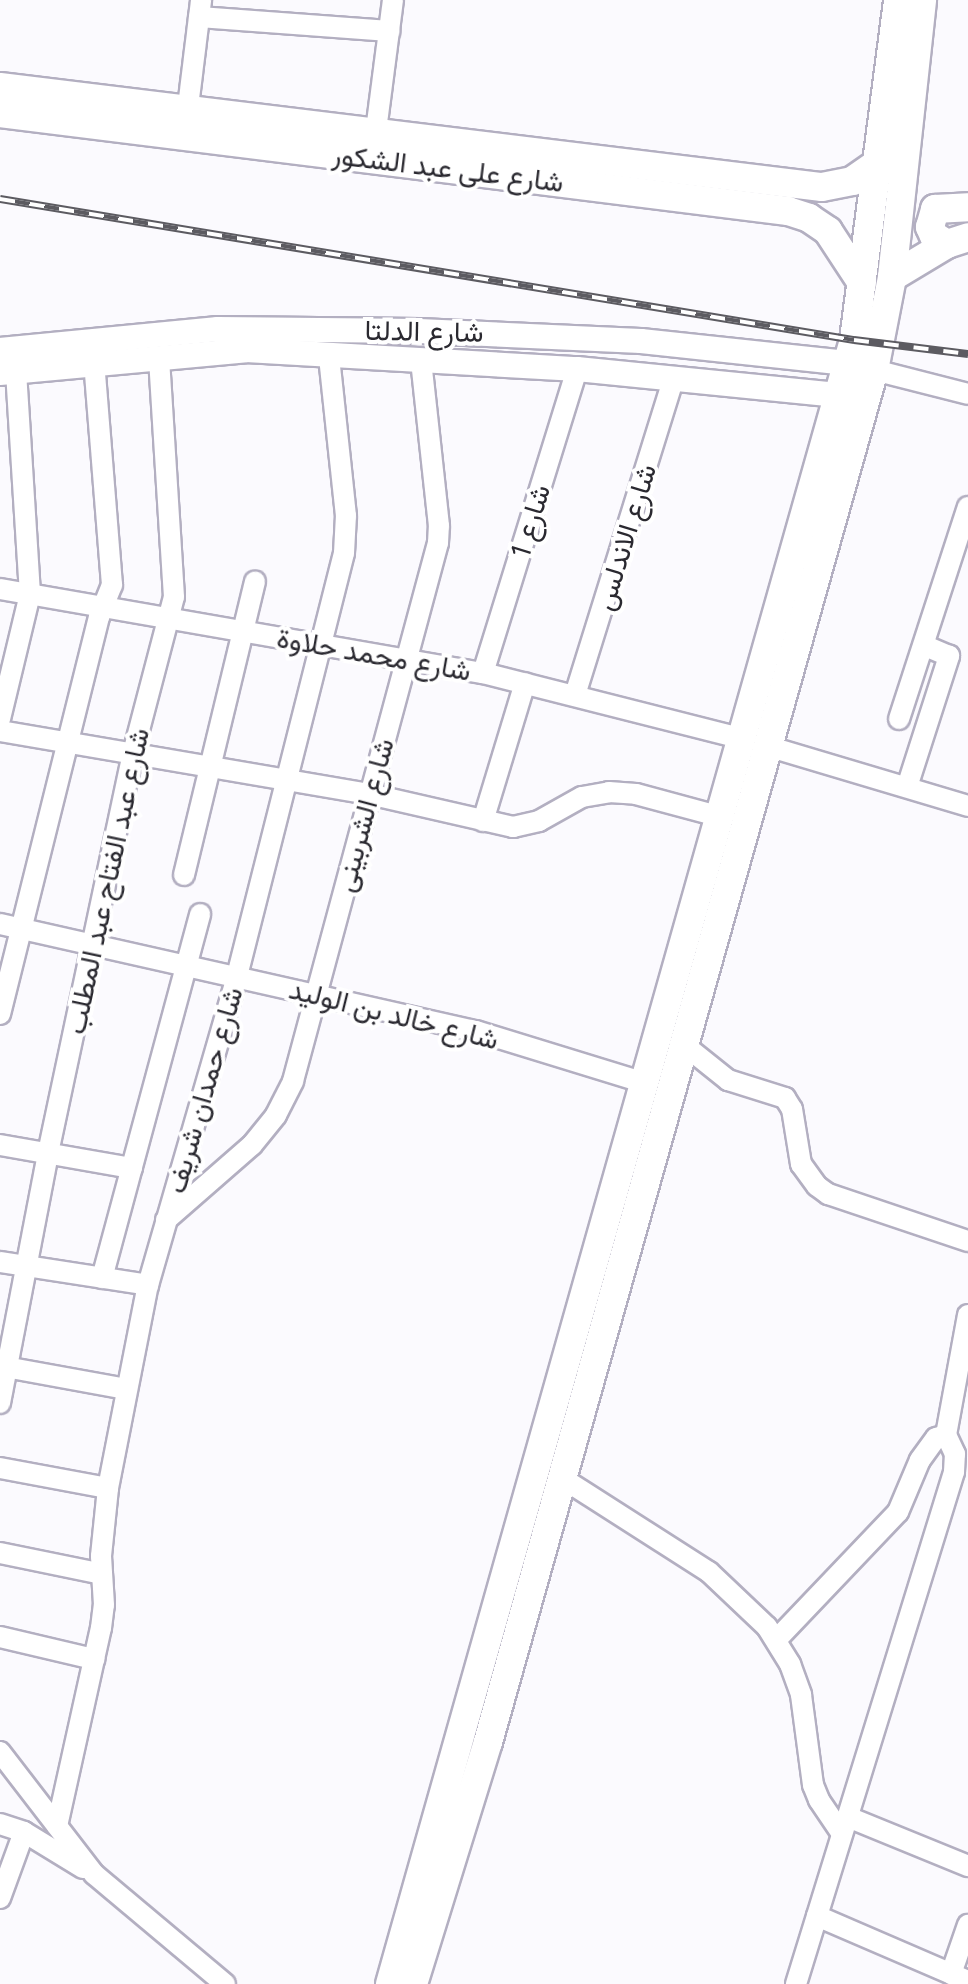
<!DOCTYPE html>
<html>
<head>
<meta charset="utf-8">
<style>
	body { margin:0 }
	#map { position:relative; width:968px; height:1984px; overflow:hidden; background:#fbfafe; font-family:Figtree,Vazirmatn,sans-serif }
	div>[style] { position:absolute }
	.roads { filter:drop-shadow(2px 0 #b3afc1) drop-shadow(-2px 0 #b3afc1) drop-shadow(0 2px #b3afc1) drop-shadow(0 -2px #b3afc1) }
	.minor>* { height:20px; margin:-10px; padding:0 10px; transform-origin:10px; border-radius:10px; background:#fff }
	.tertiary>* { height:24px; margin:-12px; padding:0 12px; transform-origin:12px; border-radius:12px; background:#fff }
	.secondary>* { height:28px; margin:-14px; padding:0 14px; transform-origin:14px; border-radius:14px; background:#fff }
	.rail>* { height:8px; margin-top:-4px; transform-origin:0; background:repeating-linear-gradient(90deg,#fff 0 15px,#5c5b61 0 30px); box-sizing:border-box; border-block:2px solid #5c5b61 }
	span { translate:-50% -50%; white-space:nowrap; text-align:center; line-height:1.15; -webkit-text-stroke:8px #fff; paint-order:stroke }
	.street-label { font-size:28px; color:#2a2930 }
</style>
</head>
<body>
<div id="map">
	<div class="roads">
		<div class="minor">
			<div style="left:199px;top:17px;width:191px;rotate:4.2deg"></div>
			<div style="left:186px;top:123px;width:124px;rotate:-83deg"></div>
			<div style="left:374px;top:146px;width:147px;rotate:-82.6deg"></div>
			<div style="left:874px;top:370px;width:97px;rotate:14.3deg"></div>
			<div style="left:0;top:589px;width:490px;rotate:9.9deg"></div>
			<div style="left:483px;top:673px;width:268px;rotate:14.2deg"></div>
			<div style="left:483px;top:673px;width:318px;rotate:-72.8deg"></div>
			<div style="left:575px;top:695px;width:332px;rotate:-72.7deg"></div>
			<div style="left:0;top:719px;width:129px;rotate:-76.5deg"></div>
			<div style="left:30px;top:594px;width:222px;rotate:-93.6deg"></div>
			<div style="left:899px;top:719px;width:223px;rotate:-72deg"></div>
			<div style="left:0;top:731px;width:374px;rotate:9.7deg"></div>
			<div style="left:369px;top:794px;width:148px;rotate:12.9deg"></div>
			<div style="left:513px;top:827px;width:27px;rotate:-13deg"></div>
			<div style="left:539px;top:821px;width:49px;rotate:-29.2deg"></div>
			<div style="left:582px;top:797px;width:27px;rotate:-10deg"></div>
			<div style="left:609px;top:792px;width:27px;rotate:4deg"></div>
			<div style="left:636px;top:794px;width:88px;rotate:15.1deg"></div>
			<div style="left:767px;top:746px;width:210px;rotate:16.6deg"></div>
			<div style="left:907px;top:787px;width:138px;rotate:-72.2deg"></div>
			<div style="left:949px;top:656px;width:25px;rotate:-157deg"></div>
			<div style="left:483px;top:821px;width:144px;rotate:-73.1deg"></div>
			<div style="left:184px;top:875px;width:302px;rotate:-76.4deg"></div>
			<div style="left:0;top:924px;width:488px;rotate:12.7deg"></div>
			<div style="left:476px;top:1031px;width:177px;rotate:17.1deg"></div>
			<div style="left:0;top:1014px;width:409px;rotate:-76deg"></div>
			<div style="left:99px;top:617px;width:35px;rotate:-68deg"></div>
			<div style="left:112px;top:585px;width:223px;rotate:-94.6deg"></div>
			<div style="left:683px;top:1044px;width:58px;rotate:38.7deg"></div>
			<div style="left:728px;top:1080px;width:60px;rotate:17.5deg"></div>
			<div style="left:785px;top:1098px;width:13px;rotate:58deg"></div>
			<div style="left:792px;top:1109px;width:56px;rotate:80.7deg"></div>
			<div style="left:801px;top:1164px;width:27px;rotate:54deg"></div>
			<div style="left:817px;top:1186px;width:14px;rotate:36deg"></div>
			<div style="left:828px;top:1194px;width:148px;rotate:18.6deg"></div>
			<div style="left:0;top:1145px;width:134px;rotate:9.9deg"></div>
			<div style="left:166px;top:1220px;width:114px;rotate:-41.1deg"></div>
			<div style="left:252px;top:1145px;width:38px;rotate:-51deg"></div>
			<div style="left:276px;top:1115px;width:38px;rotate:-63deg"></div>
			<div style="left:293px;top:1081px;width:557px;rotate:-74.92deg"></div>
			<div style="left:438px;top:543px;width:17px;rotate:-87deg"></div>
			<div style="left:439px;top:526px;width:166px;rotate:-96.2deg"></div>
			<div style="left:0;top:1262px;width:150px;rotate:8.8deg"></div>
			<div style="left:102px;top:1278px;width:377px;rotate:-74.9deg"></div>
			<div style="left:0;top:1366px;width:129px;rotate:10.3deg"></div>
			<div style="left:0;top:1403px;width:255px;rotate:-79.1deg"></div>
			<div style="left:48px;top:1153px;width:409px;rotate:-78deg"></div>
			<div style="left:133px;top:753px;width:161px;rotate:-75.3deg"></div>
			<div style="left:174px;top:597px;width:240px;rotate:-93.6deg"></div>
			<div style="left:0;top:1468px;width:110px;rotate:10.5deg"></div>
			<div style="left:562px;top:1478px;width:174px;rotate:32.6deg"></div>
			<div style="left:709px;top:1572px;width:80px;rotate:43.5deg"></div>
			<div style="left:767px;top:1627px;width:44px;rotate:58.1deg"></div>
			<div style="left:790px;top:1664px;width:33px;rotate:70deg"></div>
			<div style="left:801px;top:1695px;width:91px;rotate:82.4deg"></div>
			<div style="left:813px;top:1785px;width:16px;rotate:68deg"></div>
			<div style="left:819px;top:1800px;width:41px;rotate:55.9deg"></div>
			<div style="left:0;top:1553px;width:104px;rotate:11.6deg"></div>
			<div style="left:0;top:1637px;width:97px;rotate:13.2deg"></div>
			<div style="left:776px;top:1640px;width:177px;rotate:-46.4deg"></div>
			<div style="left:898px;top:1512px;width:56px;rotate:-67.1deg"></div>
			<div style="left:920px;top:1460px;width:27px;rotate:-54deg"></div>
			<div style="left:936px;top:1438px;width:10px;rotate:-17deg"></div>
			<div style="left:946px;top:1435px;width:122px;rotate:-79.6deg"></div>
			<div style="left:0;top:1752px;width:154px;rotate:52.4deg"></div>
			<div style="left:94px;top:1874px;width:171px;rotate:40deg"></div>
			<div style="left:848px;top:1817px;width:130px;rotate:22.2deg"></div>
			<div style="left:0;top:1824px;width:25px;rotate:18deg"></div>
			<div style="left:24px;top:1832px;width:69px;rotate:31.4deg"></div>
			<div style="left:57px;top:1826px;width:203px;rotate:-77.5deg"></div>
			<div style="left:101px;top:1628px;width:23px;rotate:-83deg"></div>
			<div style="left:104px;top:1605px;width:49px;rotate:-93.5deg"></div>
			<div style="left:101px;top:1556px;width:68px;rotate:-84.1deg"></div>
			<div style="left:108px;top:1488px;width:207px;rotate:-78.9deg"></div>
			<div style="left:148px;top:1285px;width:322px;rotate:-73.9deg"></div>
			<div style="left:237px;top:976px;width:436px;rotate:-75.8deg"></div>
			<div style="left:344px;top:553px;width:37px;rotate:-87deg"></div>
			<div style="left:346px;top:516px;width:161px;rotate:-96.1deg"></div>
			<div style="left:0;top:1898px;width:70px;rotate:-70deg"></div>
			<div style="left:817px;top:1916px;width:164px;rotate:23.3deg"></div>
			<div style="left:951px;top:1974px;width:52px;rotate:-70.9deg"></div>
			<div style="left:796px;top:1984px;width:536px;rotate:-72.85deg"></div>
			<div style="left:954px;top:1472px;width:18px;rotate:-87deg"></div>
			<div style="left:955px;top:1454px;width:21px;rotate:-115deg"></div>
		</div>
		<div class="tertiary">
			<div style="left:0;top:350px;width:219px;rotate:-5.5deg"></div>
			<div style="left:218px;top:329px;width:201px;rotate:0.6deg"></div>
			<div style="left:419px;top:331px;width:222px;rotate:2.6deg"></div>
			<div style="left:641px;top:341px;width:207px;rotate:6.1deg"></div>
			<div style="left:0;top:373px;width:247px;rotate:-5.3deg"></div>
			<div style="left:246px;top:350px;width:332px;rotate:3.3deg"></div>
			<div style="left:577px;top:369px;width:262px;rotate:5.7deg"></div>
		</div>
		<div class="secondary">
			<div style="left:0;top:87px;width:828px;rotate:6.94deg"></div>
			<div style="left:822px;top:187px;width:31px;rotate:-11deg"></div>
			<div style="left:852px;top:181px;width:32px;rotate:-35deg"></div>
			<div style="left:0;top:113px;width:794px;rotate:7.09deg"></div>
			<div style="left:788px;top:211px;width:22px;rotate:18deg"></div>
			<div style="left:809px;top:218px;width:23px;rotate:34deg"></div>
			<div style="left:828px;top:231px;width:62px;rotate:56.8deg"></div>
			<div style="left:947px;top:244px;width:15px;rotate:-148deg"></div>
			<div style="left:934px;top:236px;width:10px;rotate:-114deg"></div>
			<div style="left:930px;top:227px;width:19px;rotate:-74deg"></div>
			<div style="left:935px;top:209px;width:33px;rotate:-3deg"></div>
			<div style="left:892px;top:277px;width:64px;rotate:-31deg"></div>
			<div style="left:947px;top:244px;width:22px;rotate:-18deg"></div>
			<div style="left:390px;top:1984px;width:1708px;rotate:-74.24deg"></div>
			<div style="left:854px;top:340px;width:343px;rotate:-82.6deg"></div>
			<div style="left:413px;top:1984px;width:253px;rotate:-72.8deg"></div>
			<div style="left:488px;top:1742px;width:1425px;rotate:-74.29deg"></div>
			<div style="left:874px;top:370px;width:95px;rotate:-79deg"></div>
			<div style="left:892px;top:277px;width:279px;rotate:-83.8deg"></div>
		</div>
	</div>
	<div class="rail">
		<div style="left:0;top:199px;width:866px;rotate:9.38deg"></div>
		<div style="left:854px;top:340px;width:115px;rotate:7deg"></div>
	</div>
	<div class="street-label">
		<span style="left:448px;top:168px;rotate:7deg">شارع على عبد الشكور</span>
		<span style="left:424px;top:331px;rotate:1deg">شارع الدلتا</span>
		<span style="left:530px;top:521px;rotate:-73deg">شارع 1</span>
		<span style="left:625px;top:537px;rotate:-73deg">شارع الاندلس</span>
		<span style="left:374px;top:654px;rotate:10deg">شارع محمد حلاوة</span>
		<span style="left:364px;top:815px;rotate:-75deg">شارع الشربينى</span>
		<span style="left:107px;top:881px;rotate:-78deg">شارع عبد الفتاح عبد المطلب</span>
		<span style="left:394px;top:1014px;rotate:14deg">شارع خالد بن الوليد</span>
		<span style="left:204px;top:1090px;rotate:-74deg">شارع حمدان شريف</span>
	</div>
</div>
</body>
</html>
